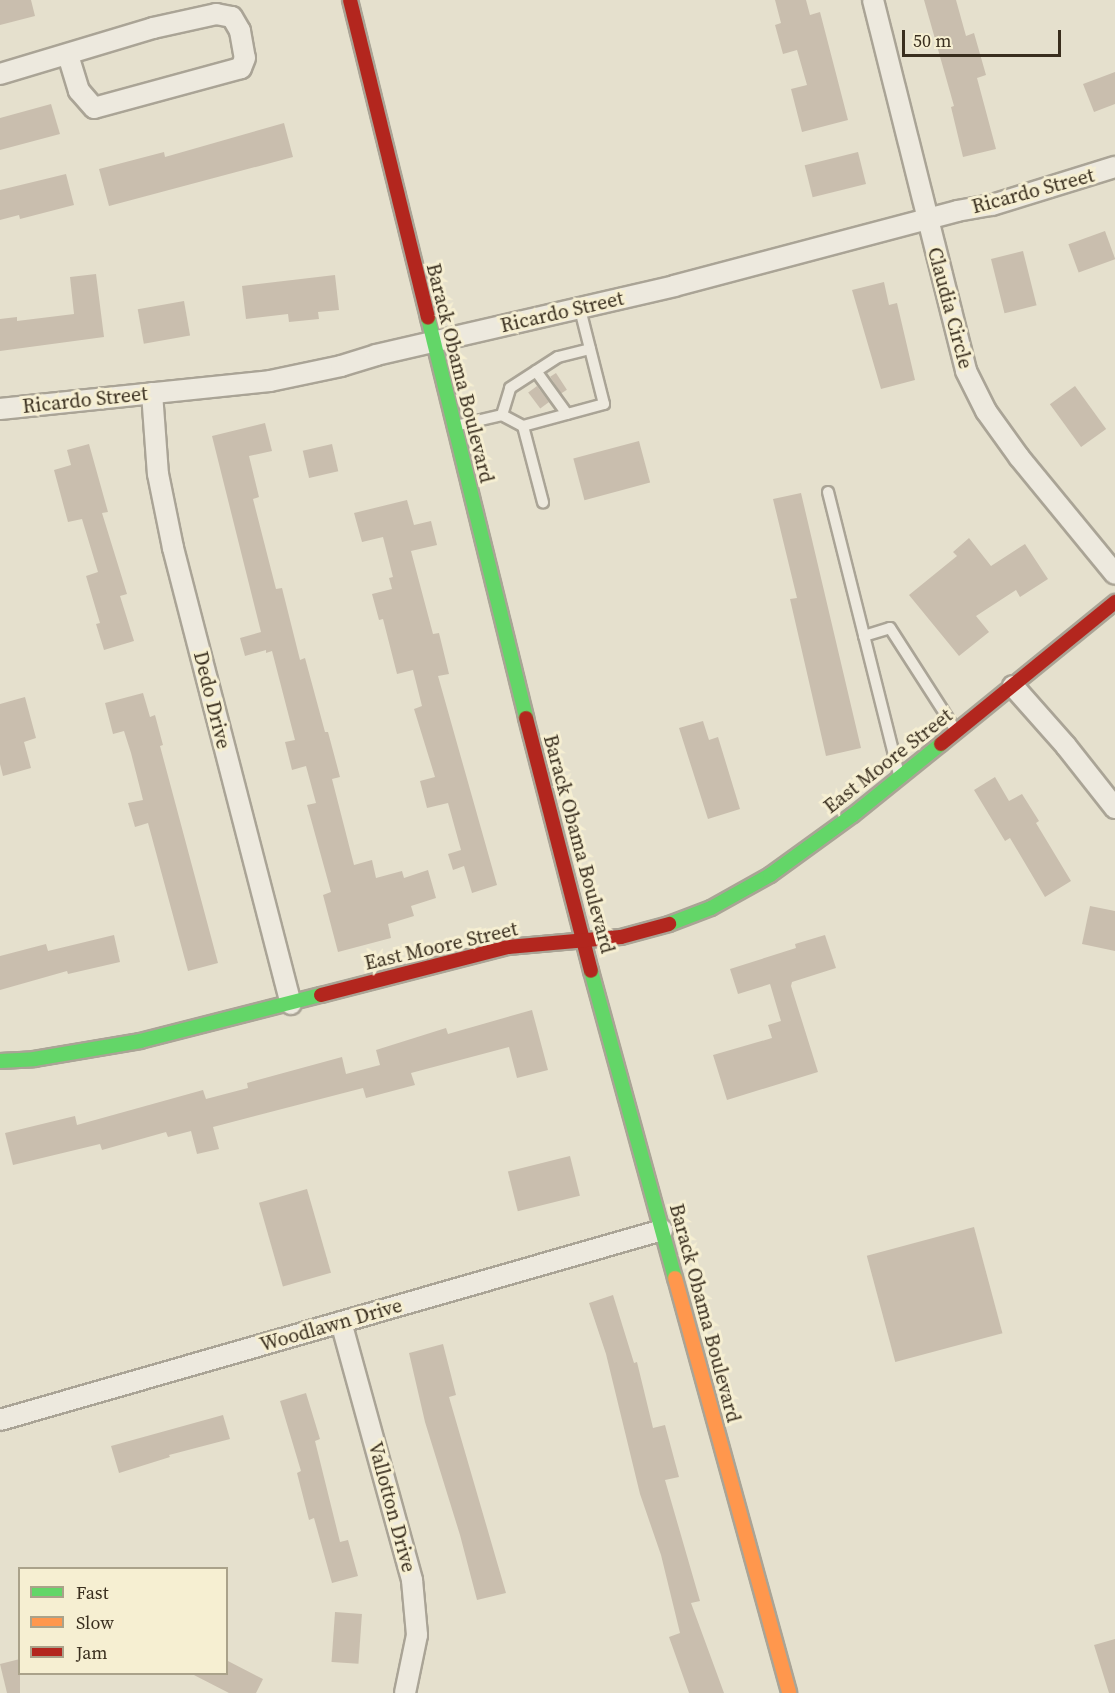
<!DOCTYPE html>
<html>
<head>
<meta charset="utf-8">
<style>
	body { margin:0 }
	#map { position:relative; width:1115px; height:1693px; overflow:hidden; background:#e5e0cd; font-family:"Source Serif 4",serif }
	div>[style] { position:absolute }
	.building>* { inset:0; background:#c9beae; transform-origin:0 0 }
	.roads { filter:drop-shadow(2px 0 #aaa496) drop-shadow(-2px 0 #aaa496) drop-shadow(0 2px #aaa496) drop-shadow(0 -2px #aaa496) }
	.lane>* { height:10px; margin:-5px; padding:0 5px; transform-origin:5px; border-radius:5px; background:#ede9de }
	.street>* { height:20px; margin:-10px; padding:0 10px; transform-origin:10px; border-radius:10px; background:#ede9de }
	.fast>* { height:14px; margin:-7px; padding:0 7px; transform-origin:7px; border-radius:7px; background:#63d668 }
	.slow>* { height:14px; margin:-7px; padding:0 7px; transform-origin:7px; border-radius:7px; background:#ff974d }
	.jam>* { height:14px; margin:-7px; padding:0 7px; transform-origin:7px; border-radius:7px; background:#b3261e }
	span { translate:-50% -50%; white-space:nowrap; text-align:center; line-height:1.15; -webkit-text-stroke:6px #f6efd2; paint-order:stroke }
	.street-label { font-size:20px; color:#392e1e }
	.legend { position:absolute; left:18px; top:1567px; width:210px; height:108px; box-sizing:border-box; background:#f6efd2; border:2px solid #aaa28a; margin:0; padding:8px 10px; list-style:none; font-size:18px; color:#392e1e }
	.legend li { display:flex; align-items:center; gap:12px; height:30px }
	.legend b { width:30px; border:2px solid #aaa28a }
	.scale { position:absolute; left:902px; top:30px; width:159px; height:27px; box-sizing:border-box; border:3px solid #392e1e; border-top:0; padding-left:8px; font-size:18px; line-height:21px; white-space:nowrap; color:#392e1e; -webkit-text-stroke:4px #f6efd2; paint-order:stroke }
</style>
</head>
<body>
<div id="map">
	<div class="building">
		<div style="clip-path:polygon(0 0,31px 0,35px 16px,0 25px)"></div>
		<div style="clip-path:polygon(775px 0,806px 0,810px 15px,820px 12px,848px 120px,802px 132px,791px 89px,807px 85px,797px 50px,783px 54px,775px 25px,781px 23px)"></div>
		<div style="clip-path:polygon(924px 0,956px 0,966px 36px,974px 33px,986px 75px,977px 78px,996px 149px,963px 157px,951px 107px,954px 106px)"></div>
		<div style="clip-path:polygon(1115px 72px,1115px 104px,1094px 112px,1083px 84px)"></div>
		<div style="clip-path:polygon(51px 104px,60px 134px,0 150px,0 118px)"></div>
		<div style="clip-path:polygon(284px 123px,293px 157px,109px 206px,99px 169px,164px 152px,165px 157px)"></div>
		<div style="left:858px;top:152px;width:33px;height:55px;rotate:76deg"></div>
		<div style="clip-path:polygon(66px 174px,74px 205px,20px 219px,19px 215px,0 220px,0 190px)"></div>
		<div style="left:1105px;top:231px;width:30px;height:39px;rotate:70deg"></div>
		<div style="left:1023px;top:251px;width:56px;height:33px;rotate:76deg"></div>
		<div style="clip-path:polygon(96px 274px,104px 337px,0 351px,0 319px,17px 317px,17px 321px,74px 314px,70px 277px)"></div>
		<div style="clip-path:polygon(335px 275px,339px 310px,318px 312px,319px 319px,289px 322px,288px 314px,246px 319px,242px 286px)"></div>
		<div style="clip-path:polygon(884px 282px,889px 305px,897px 303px,915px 380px,881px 389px,852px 290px)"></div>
		<div style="left:184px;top:301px;width:35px;height:47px;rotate:80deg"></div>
		<div style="left:556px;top:373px;width:20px;height:7px;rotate:57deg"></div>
		<div style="left:537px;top:386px;width:20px;height:11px;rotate:53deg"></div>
		<div style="left:1075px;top:386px;width:53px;height:31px;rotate:54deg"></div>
		<div style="clip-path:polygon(265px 423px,272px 451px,249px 456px,259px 497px,253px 499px,276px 589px,282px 588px,300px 660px,305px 658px,325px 732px,328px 732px,340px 777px,332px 779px,354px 865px,372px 860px,376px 878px,402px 871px,404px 878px,428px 870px,436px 898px,411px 906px,414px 916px,388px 924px,391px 938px,338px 952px,323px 895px,331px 892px,307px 805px,316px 803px,306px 766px,292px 770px,285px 742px,295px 740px,272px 651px,266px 653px,266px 650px,245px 656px,240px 638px,261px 632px,212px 436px)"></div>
		<div style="left:639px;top:441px;width:43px;height:68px;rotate:75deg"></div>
		<div style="clip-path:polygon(89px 444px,108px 512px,102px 513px,127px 594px,120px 596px,134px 641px,104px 650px,96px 624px,100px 623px,86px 576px,98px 572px,82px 519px,68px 522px,54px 470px,71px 465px,67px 450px)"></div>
		<div style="left:332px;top:444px;width:28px;height:30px;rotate:77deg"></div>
		<div style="clip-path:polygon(801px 493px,861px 748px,826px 756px,790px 599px,797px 598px,773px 499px)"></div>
		<div style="clip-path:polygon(407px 500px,414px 525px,431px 521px,437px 545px,411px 551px,433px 634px,439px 633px,449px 674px,438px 676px,497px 885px,472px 893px,464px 866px,453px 870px,448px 854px,461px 850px,448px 803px,427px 808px,420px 781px,435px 777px,414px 709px,422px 706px,413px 670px,397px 674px,383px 619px,379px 620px,372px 594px,392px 589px,389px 578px,393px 577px,383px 537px,362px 542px,354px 513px)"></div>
		<div style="clip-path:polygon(969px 538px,991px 566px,1025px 544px,1048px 579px,1020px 597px,1016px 590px,976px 616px,989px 632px,959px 656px,909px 595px,957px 556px,953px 552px)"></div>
		<div style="clip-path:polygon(143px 693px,150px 717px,155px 715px,163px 745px,160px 746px,218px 963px,188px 971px,148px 823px,135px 827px,128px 803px,143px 800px,131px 753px,124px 731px,113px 734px,105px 703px)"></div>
		<div style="clip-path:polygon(25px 697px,36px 738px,24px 742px,31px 768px,3px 776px,0 764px,0 704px)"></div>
		<div style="clip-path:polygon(703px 721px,709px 740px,718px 737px,740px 809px,708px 819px,679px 728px)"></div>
		<div style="clip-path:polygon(995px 777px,1009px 801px,1022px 794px,1039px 821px,1036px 823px,1071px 881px,1045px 897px,1010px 838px,1005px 841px,974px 790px)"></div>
		<div style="clip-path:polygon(1090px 906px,1115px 911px,1115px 951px,1082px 944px)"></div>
		<div style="clip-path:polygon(114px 935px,120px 962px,68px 974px,67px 971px,0 990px,0 956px,46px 944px,48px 951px)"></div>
		<div style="clip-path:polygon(825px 935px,836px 968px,792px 982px,791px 986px,818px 1072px,727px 1100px,713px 1055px,772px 1038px,768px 1025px,781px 1021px,770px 984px,738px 994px,730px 969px,796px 948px,795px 944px)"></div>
		<div style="clip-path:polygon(532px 1010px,548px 1070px,517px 1078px,509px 1047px,411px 1073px,415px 1085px,366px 1098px,363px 1088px,213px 1127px,219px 1149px,197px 1154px,191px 1131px,168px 1137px,166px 1132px,102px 1150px,100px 1144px,13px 1165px,5px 1133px,75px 1116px,77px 1125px,203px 1090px,206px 1099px,248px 1088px,247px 1083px,342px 1057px,346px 1074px,380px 1065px,376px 1050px,446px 1028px,448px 1034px)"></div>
		<div style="left:570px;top:1156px;width:41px;height:64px;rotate:76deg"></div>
		<div style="left:307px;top:1189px;width:87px;height:50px;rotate:74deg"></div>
		<div style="left:974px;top:1227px;width:110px;height:111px;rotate:75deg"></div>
		<div style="clip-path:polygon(613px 1295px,634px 1363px,637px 1362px,653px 1428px,665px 1425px,679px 1477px,665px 1480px,700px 1601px,691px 1603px,724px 1693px,689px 1693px,669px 1637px,680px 1633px,661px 1555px,640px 1494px,606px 1354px,589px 1303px)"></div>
		<div style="clip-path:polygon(443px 1344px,456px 1395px,449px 1397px,506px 1593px,477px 1600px,460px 1535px,425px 1422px,409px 1353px)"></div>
		<div style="clip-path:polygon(306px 1393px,320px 1439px,315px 1441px,340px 1542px,348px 1540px,358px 1576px,332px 1583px,314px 1518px,309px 1520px,297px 1473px,301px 1471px,280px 1401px)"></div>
		<div style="clip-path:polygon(223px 1415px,230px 1439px,169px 1455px,170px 1457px,119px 1473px,111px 1446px)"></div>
		<div style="left:335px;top:1612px;width:27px;height:50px;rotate:4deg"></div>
		<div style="clip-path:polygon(1115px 1639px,1115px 1693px,1109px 1693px,1094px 1645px)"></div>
		<div style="clip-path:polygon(20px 1659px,20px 1693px,7px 1693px,0 1664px)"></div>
		<div style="clip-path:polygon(226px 1660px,263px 1679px,256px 1693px,229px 1693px,192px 1674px,226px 1674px)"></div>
	</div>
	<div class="roads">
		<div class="lane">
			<div style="left:536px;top:371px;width:53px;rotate:54.2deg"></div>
			<div style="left:502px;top:415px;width:28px;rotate:-73deg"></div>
			<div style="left:510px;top:388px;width:57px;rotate:-32.9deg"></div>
			<div style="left:558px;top:357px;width:33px;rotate:-14deg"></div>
			<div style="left:455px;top:426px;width:48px;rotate:-13.2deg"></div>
			<div style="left:502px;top:415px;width:24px;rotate:28deg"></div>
			<div style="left:523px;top:426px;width:84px;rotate:-15.2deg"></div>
			<div style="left:604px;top:404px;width:98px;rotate:-104.2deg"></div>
			<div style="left:523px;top:426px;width:79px;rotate:75.3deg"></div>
			<div style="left:828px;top:492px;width:291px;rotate:75.9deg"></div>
			<div style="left:864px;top:636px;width:27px;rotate:-17deg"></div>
			<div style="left:890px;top:628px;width:122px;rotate:57.3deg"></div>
		</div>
		<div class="street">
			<div style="left:873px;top:0;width:382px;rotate:75.9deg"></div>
			<div style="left:966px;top:371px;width:45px;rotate:63.4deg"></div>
			<div style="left:986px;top:411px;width:57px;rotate:54.3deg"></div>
			<div style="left:1019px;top:457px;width:151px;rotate:50.6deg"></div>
			<div style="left:0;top:74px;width:160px;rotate:-16.7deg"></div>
			<div style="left:153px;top:28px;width:65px;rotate:-12.5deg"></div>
			<div style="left:216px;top:14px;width:16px;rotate:11deg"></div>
			<div style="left:232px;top:17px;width:16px;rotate:60deg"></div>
			<div style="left:240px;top:31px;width:27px;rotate:80deg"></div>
			<div style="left:245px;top:58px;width:11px;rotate:112deg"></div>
			<div style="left:241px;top:68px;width:152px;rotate:164.8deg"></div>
			<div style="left:94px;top:108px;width:23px;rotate:-131deg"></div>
			<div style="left:79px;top:91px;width:38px;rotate:-107deg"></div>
			<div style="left:152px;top:393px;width:81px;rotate:85.8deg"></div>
			<div style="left:158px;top:474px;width:76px;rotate:78.5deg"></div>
			<div style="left:173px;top:548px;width:471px;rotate:75.5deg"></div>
			<div style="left:0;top:409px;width:271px;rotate:-5.9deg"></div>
			<div style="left:270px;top:381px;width:73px;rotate:-11.9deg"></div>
			<div style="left:341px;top:366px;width:37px;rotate:-17deg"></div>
			<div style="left:376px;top:355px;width:306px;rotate:-13deg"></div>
			<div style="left:674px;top:286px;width:293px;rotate:-14.8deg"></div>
			<div style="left:957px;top:211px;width:36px;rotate:-10deg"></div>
			<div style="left:992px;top:205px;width:129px;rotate:-17.2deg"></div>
			<div style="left:1013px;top:686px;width:80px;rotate:48.5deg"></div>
			<div style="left:1066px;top:746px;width:79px;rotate:51.7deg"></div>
			<div style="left:341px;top:1322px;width:268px;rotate:74.6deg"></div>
			<div style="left:412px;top:1580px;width:55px;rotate:84.8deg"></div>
			<div style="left:417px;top:1635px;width:59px;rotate:101.7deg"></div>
			<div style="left:0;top:1420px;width:689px;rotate:-16.01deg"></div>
		</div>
		<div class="fast">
			<div style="left:428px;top:318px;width:412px;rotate:76.2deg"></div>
			<div style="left:669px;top:924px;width:45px;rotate:-20.9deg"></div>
			<div style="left:711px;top:908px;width:68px;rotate:-29.2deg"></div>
			<div style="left:770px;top:875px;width:102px;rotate:-35.9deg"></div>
			<div style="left:853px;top:815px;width:113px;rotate:-38.9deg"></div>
			<div style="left:591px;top:971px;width:318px;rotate:74.7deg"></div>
			<div style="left:0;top:1061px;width:34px;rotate:-3deg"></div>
			<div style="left:34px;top:1059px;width:108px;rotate:-9.6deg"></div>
			<div style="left:140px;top:1041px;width:187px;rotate:-14.3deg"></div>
		</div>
		<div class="slow">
			<div style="left:675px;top:1278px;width:430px;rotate:74.6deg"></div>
		</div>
		<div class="jam">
			<div style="left:350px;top:0;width:327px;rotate:76.2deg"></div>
			<div style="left:526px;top:718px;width:261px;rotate:75.6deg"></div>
			<div style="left:941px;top:744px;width:225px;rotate:-39.2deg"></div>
			<div style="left:321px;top:995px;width:193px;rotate:-14.4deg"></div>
			<div style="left:508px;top:947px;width:113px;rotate:-5.1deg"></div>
			<div style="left:621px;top:937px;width:50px;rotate:-15.2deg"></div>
		</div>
	</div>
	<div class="street-label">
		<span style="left:1033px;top:191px;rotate:-15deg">Ricardo Street</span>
		<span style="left:950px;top:308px;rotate:75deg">Claudia Circle</span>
		<span style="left:562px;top:312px;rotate:-13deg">Ricardo Street</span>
		<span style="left:460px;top:373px;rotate:76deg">Barack Obama Boulevard</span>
		<span style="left:85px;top:400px;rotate:-6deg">Ricardo Street</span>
		<span style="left:212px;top:700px;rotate:76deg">Dedo Drive</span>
		<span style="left:888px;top:761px;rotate:-38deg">East Moore Street</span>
		<span style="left:579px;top:844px;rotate:75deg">Barack Obama Boulevard</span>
		<span style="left:441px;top:946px;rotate:-13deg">East Moore Street</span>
		<span style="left:705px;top:1313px;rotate:75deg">Barack Obama Boulevard</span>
		<span style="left:331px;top:1325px;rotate:-16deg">Woodlawn Drive</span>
		<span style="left:392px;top:1507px;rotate:75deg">Vallotton Drive</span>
	</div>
	<ul class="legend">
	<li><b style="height:8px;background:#63d668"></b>Fast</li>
	<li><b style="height:8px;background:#ff974d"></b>Slow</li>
	<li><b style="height:8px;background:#b3261e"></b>Jam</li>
	</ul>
	<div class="scale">50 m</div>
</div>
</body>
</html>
